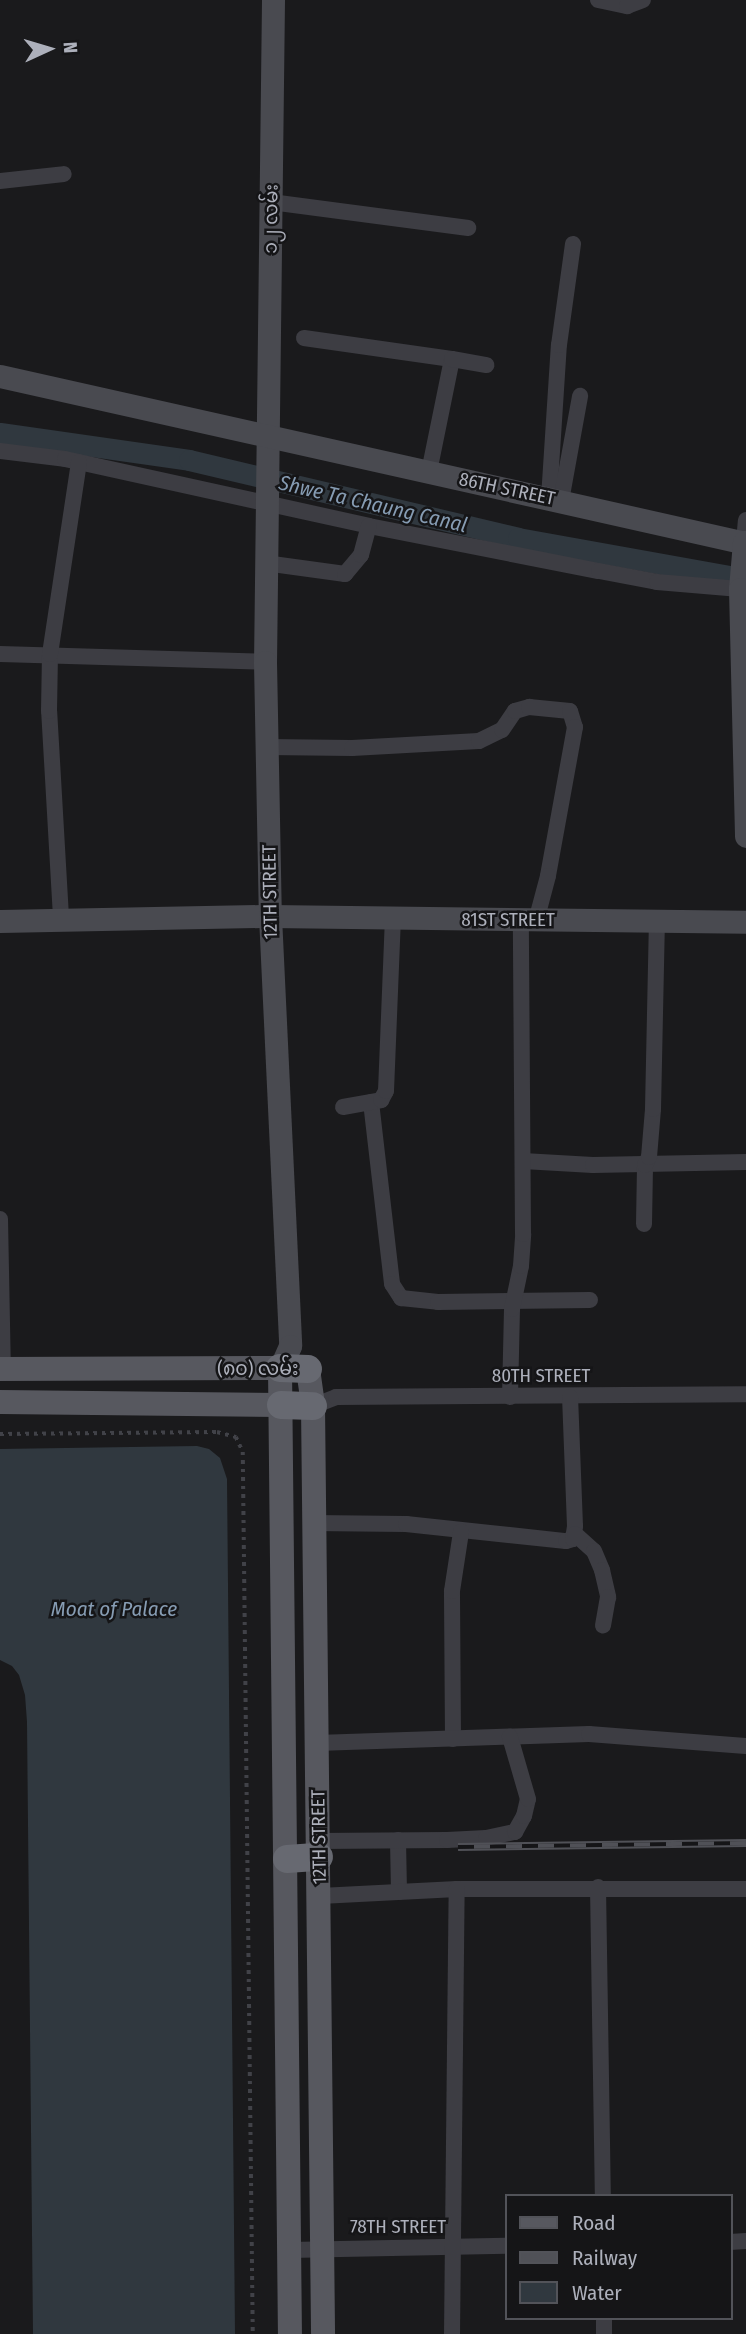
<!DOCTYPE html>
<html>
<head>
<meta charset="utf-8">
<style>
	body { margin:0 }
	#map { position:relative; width:746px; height:2334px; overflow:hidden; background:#1a1a1c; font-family:"Fira Sans Condensed","Noto Sans Myanmar",sans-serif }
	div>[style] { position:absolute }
	.water>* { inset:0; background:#30383f }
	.canal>* { height:21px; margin:-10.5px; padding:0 10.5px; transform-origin:10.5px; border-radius:10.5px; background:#30383f }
	.path>* { height:3.5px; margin-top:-1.75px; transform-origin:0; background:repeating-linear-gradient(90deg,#414248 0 3.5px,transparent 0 8.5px) }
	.street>* { height:16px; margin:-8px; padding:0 8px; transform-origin:8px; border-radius:8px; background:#3d3d43 }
	.secondary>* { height:23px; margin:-11.5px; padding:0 11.5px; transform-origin:11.5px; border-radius:11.5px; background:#494a50 }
	.primary>* { height:24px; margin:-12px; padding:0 12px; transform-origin:12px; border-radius:12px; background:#57585f }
	.highway>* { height:28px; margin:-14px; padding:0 14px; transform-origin:14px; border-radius:14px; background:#676971 }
	.rail>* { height:8px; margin-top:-4px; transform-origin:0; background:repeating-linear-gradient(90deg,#151517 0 16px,#505157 0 32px); box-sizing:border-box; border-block:2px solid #505157 }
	span { translate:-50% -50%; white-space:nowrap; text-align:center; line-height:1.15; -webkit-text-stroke:5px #151517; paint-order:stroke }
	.street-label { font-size:19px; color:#adb0bb }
	.water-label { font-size:21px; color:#869cb3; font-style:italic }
	.legend { position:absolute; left:505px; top:2194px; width:228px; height:126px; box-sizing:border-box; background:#151517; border:2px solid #525359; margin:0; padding:9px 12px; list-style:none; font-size:21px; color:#adb0bb }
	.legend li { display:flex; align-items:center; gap:14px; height:35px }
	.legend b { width:35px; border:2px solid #525359 }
	.north { position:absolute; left:14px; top:14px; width:70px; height:70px; -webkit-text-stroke:5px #151517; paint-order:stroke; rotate:86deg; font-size:19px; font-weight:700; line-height:28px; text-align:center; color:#adb0bb }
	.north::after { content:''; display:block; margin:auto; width:24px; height:32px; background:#adb0bb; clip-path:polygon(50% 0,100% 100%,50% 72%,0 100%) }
</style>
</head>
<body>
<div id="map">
	<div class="water">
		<div style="clip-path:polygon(197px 1446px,209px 1449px,220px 1458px,227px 1479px,235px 2334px,33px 2334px,27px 1722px,25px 1695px,19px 1675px,12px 1666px,0 1660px,0 1449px)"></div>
	</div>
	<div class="canal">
		<div style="left:0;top:433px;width:191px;rotate:8.1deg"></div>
		<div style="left:189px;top:460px;width:338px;rotate:13.3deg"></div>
		<div style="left:518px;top:538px;width:232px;rotate:10.2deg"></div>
	</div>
	<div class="path">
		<div style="left:0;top:1434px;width:217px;rotate:-0.5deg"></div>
		<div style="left:217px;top:1432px;width:20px;rotate:15deg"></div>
		<div style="left:236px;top:1437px;width:17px;rotate:65deg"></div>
		<div style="left:243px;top:1452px;width:882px;rotate:89.35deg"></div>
	</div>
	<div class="street">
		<div style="left:598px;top:0;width:30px;rotate:12deg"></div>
		<div style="left:627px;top:6px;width:17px;rotate:-21deg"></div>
		<div style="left:0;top:181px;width:64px;rotate:-6.2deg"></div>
		<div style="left:271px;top:202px;width:199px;rotate:7.5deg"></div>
		<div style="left:304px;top:338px;width:149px;rotate:8.1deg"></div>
		<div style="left:452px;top:359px;width:115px;rotate:101.5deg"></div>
		<div style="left:452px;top:359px;width:35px;rotate:10deg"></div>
		<div style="left:0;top:451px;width:65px;rotate:7deg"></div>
		<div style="left:65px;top:459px;width:311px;rotate:12.4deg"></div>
		<div style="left:369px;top:526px;width:234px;rotate:11.1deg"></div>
		<div style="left:599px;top:571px;width:59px;rotate:10.7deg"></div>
		<div style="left:657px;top:582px;width:83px;rotate:4.8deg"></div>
		<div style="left:549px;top:498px;width:153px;rotate:-86.3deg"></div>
		<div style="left:559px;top:345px;width:102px;rotate:-82.1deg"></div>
		<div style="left:561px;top:501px;width:107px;rotate:-79.7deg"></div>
		<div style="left:744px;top:542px;width:22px;rotate:-85deg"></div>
		<div style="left:265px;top:563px;width:81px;rotate:7.8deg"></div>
		<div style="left:345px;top:574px;width:25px;rotate:-50deg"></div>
		<div style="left:361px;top:555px;width:30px;rotate:-75deg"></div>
		<div style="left:0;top:654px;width:265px;rotate:1.7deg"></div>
		<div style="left:267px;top:747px;width:85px;rotate:0.7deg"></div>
		<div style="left:352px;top:748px;width:127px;rotate:-3.2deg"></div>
		<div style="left:479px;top:741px;width:25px;rotate:-26deg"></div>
		<div style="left:502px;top:730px;width:23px;rotate:-56deg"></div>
		<div style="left:515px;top:711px;width:15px;rotate:-16deg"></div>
		<div style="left:529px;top:707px;width:41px;rotate:5.6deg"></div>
		<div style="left:570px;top:711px;width:17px;rotate:73deg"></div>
		<div style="left:575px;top:727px;width:151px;rotate:100.3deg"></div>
		<div style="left:548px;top:876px;width:47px;rotate:104.9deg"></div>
		<div style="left:61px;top:917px;width:206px;rotate:-93.3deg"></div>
		<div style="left:49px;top:711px;width:57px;rotate:-89deg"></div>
		<div style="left:50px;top:654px;width:194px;rotate:-81.4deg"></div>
		<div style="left:371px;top:1102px;width:183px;rotate:83.4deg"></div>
		<div style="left:392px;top:1284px;width:17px;rotate:57deg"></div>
		<div style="left:401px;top:1298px;width:37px;rotate:6deg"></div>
		<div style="left:438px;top:1302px;width:152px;rotate:-0.8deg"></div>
		<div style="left:343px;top:1107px;width:39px;rotate:-10deg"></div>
		<div style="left:381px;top:1100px;width:10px;rotate:-61deg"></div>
		<div style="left:386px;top:1091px;width:172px;rotate:-87.7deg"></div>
		<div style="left:523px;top:1161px;width:70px;rotate:3.3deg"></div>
		<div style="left:593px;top:1165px;width:153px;rotate:-1.1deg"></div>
		<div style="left:0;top:1219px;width:150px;rotate:88.9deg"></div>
		<div style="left:644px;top:1224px;width:59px;rotate:-89deg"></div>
		<div style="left:645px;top:1165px;width:9px;rotate:-63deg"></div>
		<div style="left:649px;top:1157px;width:48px;rotate:-85.2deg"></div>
		<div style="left:653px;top:1109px;width:188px;rotate:-88.8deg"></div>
		<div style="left:510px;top:1397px;width:88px;rotate:-88.7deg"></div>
		<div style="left:512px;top:1309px;width:44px;rotate:-78.2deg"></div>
		<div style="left:521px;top:1266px;width:32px;rotate:-86deg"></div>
		<div style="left:523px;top:1234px;width:314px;rotate:-90.4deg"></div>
		<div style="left:313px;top:1406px;width:25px;rotate:-21deg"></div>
		<div style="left:336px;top:1397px;width:410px;rotate:-0.4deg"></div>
		<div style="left:312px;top:1523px;width:94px;rotate:0.6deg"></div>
		<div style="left:406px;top:1524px;width:161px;rotate:6.1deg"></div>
		<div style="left:566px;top:1541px;width:7px;rotate:-16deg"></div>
		<div style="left:573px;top:1539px;width:13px;rotate:-81deg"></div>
		<div style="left:575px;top:1526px;width:129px;rotate:-92.2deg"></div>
		<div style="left:575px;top:1534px;width:25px;rotate:42deg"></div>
		<div style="left:594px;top:1551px;width:21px;rotate:67deg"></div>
		<div style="left:602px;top:1570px;width:28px;rotate:77deg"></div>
		<div style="left:608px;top:1597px;width:29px;rotate:100deg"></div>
		<div style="left:453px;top:1739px;width:148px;rotate:-90.4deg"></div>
		<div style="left:452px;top:1591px;width:60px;rotate:-81.3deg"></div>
		<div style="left:317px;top:1743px;width:272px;rotate:-1.9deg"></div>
		<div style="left:589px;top:1734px;width:157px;rotate:4.4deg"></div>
		<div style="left:398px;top:1840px;width:52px;rotate:88.9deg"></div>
		<div style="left:319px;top:1841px;width:128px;rotate:-0.4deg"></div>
		<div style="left:447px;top:1840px;width:39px;rotate:-3deg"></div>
		<div style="left:486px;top:1838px;width:30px;rotate:-12deg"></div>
		<div style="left:515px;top:1832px;width:18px;rotate:-61deg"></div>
		<div style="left:524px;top:1816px;width:17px;rotate:-77deg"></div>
		<div style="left:528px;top:1799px;width:65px;rotate:-106.2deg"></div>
		<div style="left:598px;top:1887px;width:309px;rotate:89.1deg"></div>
		<div style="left:320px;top:1896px;width:137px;rotate:-2.9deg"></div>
		<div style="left:457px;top:1889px;width:289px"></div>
		<div style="left:730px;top:2242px;width:16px;rotate:-4deg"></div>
		<div style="left:290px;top:2250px;width:216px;rotate:-1.1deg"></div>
		<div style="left:604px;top:2318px;width:16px;rotate:90deg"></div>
		<div style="left:452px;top:2334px;width:445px;rotate:-89.4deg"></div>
	</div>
	<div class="secondary">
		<div style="left:273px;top:0;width:662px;rotate:90.69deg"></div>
		<div style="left:265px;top:662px;width:254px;rotate:88.9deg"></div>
		<div style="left:270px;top:916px;width:430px;rotate:87.3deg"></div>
		<div style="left:290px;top:1346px;width:24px;rotate:114deg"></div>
		<div style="left:0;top:376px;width:764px;rotate:12.62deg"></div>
		<div style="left:744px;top:542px;width:47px;rotate:94.9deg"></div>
		<div style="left:740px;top:589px;width:247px;rotate:88.6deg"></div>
		<div style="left:0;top:921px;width:270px;rotate:-1.1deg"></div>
		<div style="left:270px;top:916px;width:476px;rotate:0.7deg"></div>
	</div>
	<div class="primary">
		<div style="left:0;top:1369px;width:280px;rotate:-0.2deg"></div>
		<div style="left:280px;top:1368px;width:966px;rotate:89.41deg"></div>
		<div style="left:308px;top:1369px;width:37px;rotate:82deg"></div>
		<div style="left:313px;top:1406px;width:928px;rotate:89.38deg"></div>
		<div style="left:0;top:1402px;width:281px;rotate:0.6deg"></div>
	</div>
	<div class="highway">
		<div style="left:280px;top:1368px;width:28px;rotate:2deg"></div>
		<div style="left:281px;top:1405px;width:32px;rotate:2deg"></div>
		<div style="left:287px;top:1859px;width:32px;rotate:-4deg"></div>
	</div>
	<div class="rail">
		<div style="left:458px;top:1847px;width:288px;rotate:-0.8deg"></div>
	</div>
	<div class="street-label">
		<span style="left:271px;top:219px;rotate:-89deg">၁၂ လမ်း</span>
		<span style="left:507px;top:489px;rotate:12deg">86TH STREET</span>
		<span style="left:270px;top:892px;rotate:-91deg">12TH STREET</span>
		<span style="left:508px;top:920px">81ST STREET</span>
		<span style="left:258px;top:1369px">(၈၀) လမ်း</span>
		<span style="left:541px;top:1376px">80TH STREET</span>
		<span style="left:319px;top:1837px;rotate:-91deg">12TH STREET</span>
		<span style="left:398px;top:2227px">78TH STREET</span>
	</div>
	<div class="water-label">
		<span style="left:373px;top:504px;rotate:13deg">Shwe Ta Chaung Canal</span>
		<span style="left:114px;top:1609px">Moat of Palace</span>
	</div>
	<ul class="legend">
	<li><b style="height:9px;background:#57585f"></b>Road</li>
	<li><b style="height:9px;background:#505157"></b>Railway</li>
	<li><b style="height:19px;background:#30383f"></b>Water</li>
	</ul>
	<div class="north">N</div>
</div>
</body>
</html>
